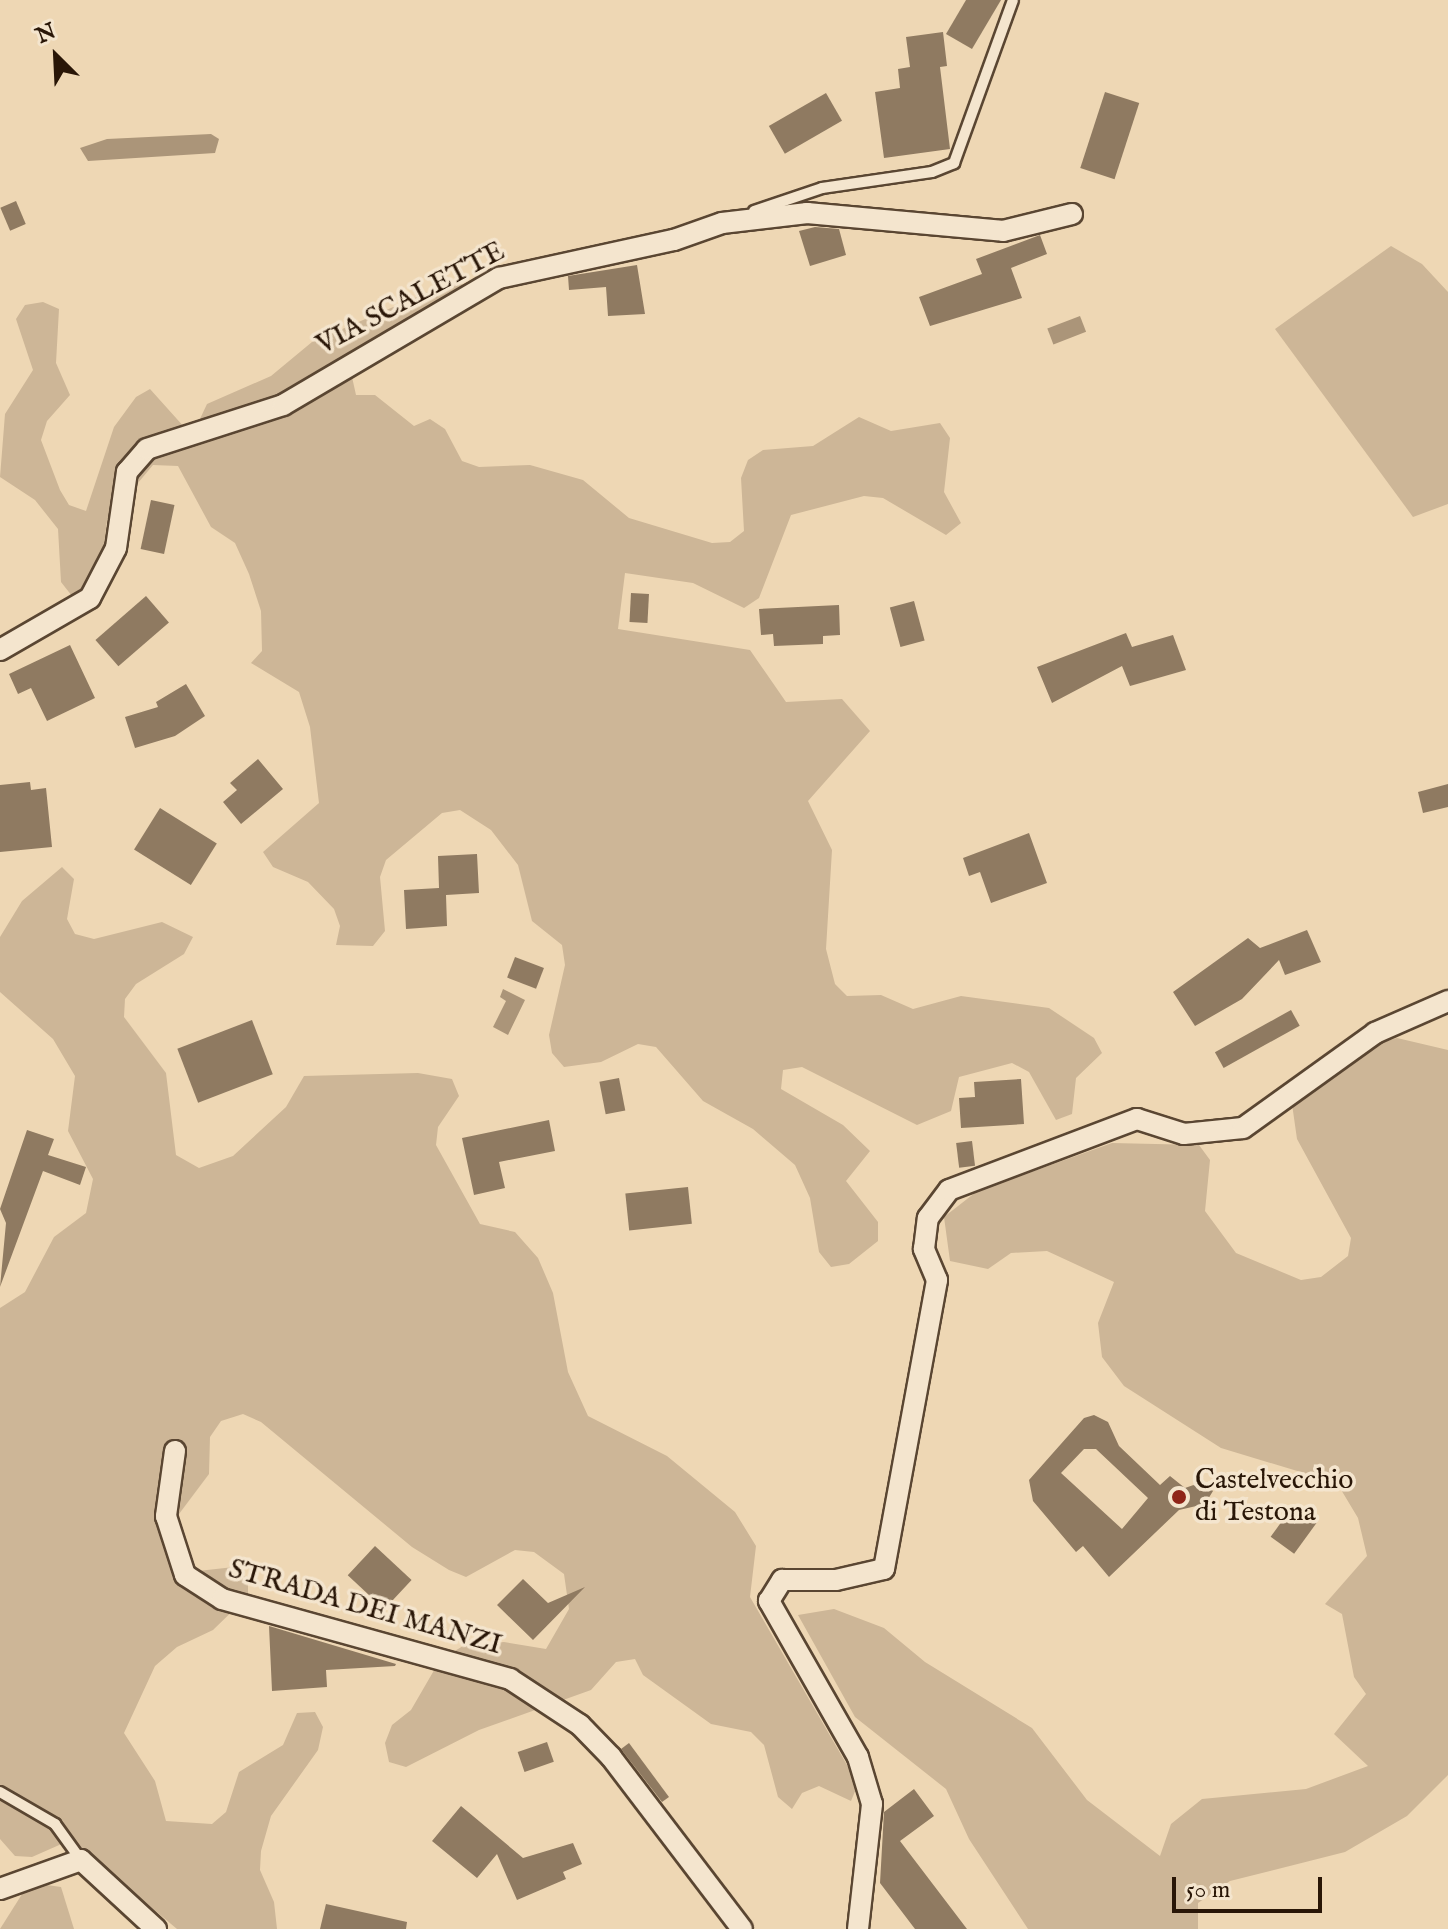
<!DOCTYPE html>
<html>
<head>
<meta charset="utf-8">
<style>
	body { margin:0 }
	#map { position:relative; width:1448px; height:1929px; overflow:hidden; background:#eed7b4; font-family:"IM FELL English",serif }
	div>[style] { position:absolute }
	.green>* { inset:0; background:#cdb697 }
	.water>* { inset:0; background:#ab9579; transform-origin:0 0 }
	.building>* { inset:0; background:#8f7a61; transform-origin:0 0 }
	.roads { filter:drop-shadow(2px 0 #5a4632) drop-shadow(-2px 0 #5a4632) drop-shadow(0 2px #5a4632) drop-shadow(0 -2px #5a4632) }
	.lane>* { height:10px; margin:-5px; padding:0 5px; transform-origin:5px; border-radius:5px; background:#f4e5ce }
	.street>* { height:20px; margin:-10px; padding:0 10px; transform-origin:10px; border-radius:10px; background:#f4e5ce }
	.dots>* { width:22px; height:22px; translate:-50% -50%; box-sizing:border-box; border:4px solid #f4e5ce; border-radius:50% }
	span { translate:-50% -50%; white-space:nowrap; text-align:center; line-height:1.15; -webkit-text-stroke:7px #f4e5ce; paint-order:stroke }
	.street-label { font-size:28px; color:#291607 }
	.poi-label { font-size:28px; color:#291607 }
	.left { translate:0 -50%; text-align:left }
	.north { position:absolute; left:16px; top:16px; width:80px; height:80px; -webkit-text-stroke:6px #f4e5ce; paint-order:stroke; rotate:336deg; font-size:22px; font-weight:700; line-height:32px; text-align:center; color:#291607 }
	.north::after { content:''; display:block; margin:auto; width:28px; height:36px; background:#291607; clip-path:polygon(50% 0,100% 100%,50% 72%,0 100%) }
	.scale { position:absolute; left:1172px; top:1877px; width:150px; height:36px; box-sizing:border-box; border:4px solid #291607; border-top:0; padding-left:10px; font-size:24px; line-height:28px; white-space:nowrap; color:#291607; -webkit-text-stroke:6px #f4e5ce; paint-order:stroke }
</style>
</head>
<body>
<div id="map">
	<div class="green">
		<div style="clip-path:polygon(1391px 246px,1422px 264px,1448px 292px,1448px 504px,1413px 517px,1275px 329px)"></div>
		<div style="clip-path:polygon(456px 280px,470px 290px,463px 307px,352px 377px,356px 395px,375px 395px,414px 426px,430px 419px,445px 429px,462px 461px,479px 467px,530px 465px,583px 480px,629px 518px,712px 543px,730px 542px,744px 531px,741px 478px,748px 460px,763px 450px,813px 446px,859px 417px,891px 431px,940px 423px,950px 438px,944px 492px,961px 523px,946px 535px,883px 498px,864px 496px,791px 515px,759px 598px,744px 608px,693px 583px,625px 573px,618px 629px,750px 650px,786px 702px,842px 699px,870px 731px,808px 801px,832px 850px,826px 949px,835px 984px,847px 996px,881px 995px,913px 1009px,961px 996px,1049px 1008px,1094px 1038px,1102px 1053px,1076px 1078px,1072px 1114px,1056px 1120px,1029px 1072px,1012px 1063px,959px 1077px,951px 1111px,917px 1125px,802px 1067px,783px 1070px,781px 1089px,843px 1125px,870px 1151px,846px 1181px,878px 1222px,878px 1241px,849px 1264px,831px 1267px,819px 1252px,810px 1198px,795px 1165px,753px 1129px,703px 1101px,656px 1047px,638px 1044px,601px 1062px,564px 1067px,552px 1053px,549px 1035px,565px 965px,562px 945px,532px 921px,518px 865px,491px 830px,460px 810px,442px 813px,386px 860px,380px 877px,385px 931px,373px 946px,336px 945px,340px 926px,334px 909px,308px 882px,273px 867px,263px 852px,319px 803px,310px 727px,299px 692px,251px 663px,262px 651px,261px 611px,249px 574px,235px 543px,211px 527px,178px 466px,153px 465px,107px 520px,103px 555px,89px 589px,72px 596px,61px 582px,58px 529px,35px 500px,0 477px,5px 414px,33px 370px,16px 319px,25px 305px,43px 302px,59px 309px,56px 363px,70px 395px,47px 421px,41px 440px,60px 490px,69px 505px,86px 511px,114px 427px,136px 397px,150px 389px,185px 428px,199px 421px,207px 404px,271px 376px,312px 342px)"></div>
		<div style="clip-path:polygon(62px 867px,74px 879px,67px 919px,75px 934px,94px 939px,162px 922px,193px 937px,184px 954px,136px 984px,125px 999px,124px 1017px,166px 1073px,176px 1155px,199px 1168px,233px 1156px,286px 1107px,304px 1076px,418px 1073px,452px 1079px,459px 1096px,438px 1127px,436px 1145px,480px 1224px,515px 1232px,538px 1258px,553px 1293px,568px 1372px,588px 1416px,667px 1456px,735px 1512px,756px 1546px,750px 1597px,858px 1784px,851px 1801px,819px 1786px,802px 1793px,792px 1809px,778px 1797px,764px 1745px,751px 1732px,711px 1724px,643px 1675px,635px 1659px,616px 1662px,591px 1690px,479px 1730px,406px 1767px,389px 1762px,385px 1743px,392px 1725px,411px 1710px,440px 1660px,463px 1646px,504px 1642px,546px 1649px,569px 1609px,564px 1574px,534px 1552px,515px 1550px,466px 1577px,449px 1570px,412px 1547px,261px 1422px,243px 1414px,221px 1421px,210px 1437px,209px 1474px,170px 1526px,180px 1561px,198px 1571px,234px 1567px,248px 1579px,248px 1596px,213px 1630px,177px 1647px,155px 1666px,124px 1733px,155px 1781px,166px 1821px,212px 1824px,226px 1812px,239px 1772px,283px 1745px,297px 1713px,315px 1712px,323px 1727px,318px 1750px,271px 1816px,261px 1851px,260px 1870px,274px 1902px,277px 1929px,177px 1929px,82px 1849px,66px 1842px,32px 1857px,15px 1856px,0 1839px,0 1308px,25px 1292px,54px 1237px,86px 1213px,93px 1179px,68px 1131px,75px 1076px,53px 1039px,0 992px,0 937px,22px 901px)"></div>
		<div style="clip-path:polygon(1397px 1038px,1448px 1050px,1448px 1775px,1407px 1816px,1345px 1852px,1230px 1881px,1198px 1903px,1198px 1929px,1028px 1929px,969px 1839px,946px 1789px,855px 1717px,798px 1615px,834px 1609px,884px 1628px,925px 1662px,1032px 1728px,1087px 1800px,1160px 1856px,1171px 1824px,1202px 1799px,1306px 1789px,1368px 1766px,1334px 1734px,1366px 1694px,1354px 1677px,1342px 1614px,1325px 1604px,1367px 1556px,1358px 1518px,1337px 1483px,1221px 1448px,1124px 1386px,1102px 1357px,1098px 1323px,1114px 1282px,1047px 1251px,1011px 1253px,988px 1269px,950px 1261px,944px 1217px,976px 1192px,1112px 1143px,1199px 1145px,1210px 1160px,1205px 1211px,1236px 1253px,1301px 1280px,1321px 1277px,1348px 1256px,1351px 1238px,1297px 1139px,1292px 1104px,1380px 1043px)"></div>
		<div style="clip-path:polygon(40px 1884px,61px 1887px,74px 1929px,0 1929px,24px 1891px)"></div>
	</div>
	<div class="water">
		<div style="clip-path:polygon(211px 134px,219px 139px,215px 153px,88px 161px,80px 148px,107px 139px)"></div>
		<div style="left:1080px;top:316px;width:17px;height:35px;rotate:69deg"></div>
		<div style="clip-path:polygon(503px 989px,525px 1000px,508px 1035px,493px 1027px,506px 1001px,500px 997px)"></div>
	</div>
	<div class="building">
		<div style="clip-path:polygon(966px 0,1001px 0,972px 49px,946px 34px)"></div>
		<div style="clip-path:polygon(943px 32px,947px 66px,940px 67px,950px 149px,884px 158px,875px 92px,900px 88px,898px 69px,910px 67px,906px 37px)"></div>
		<div style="left:1105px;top:92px;width:36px;height:80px;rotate:18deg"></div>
		<div style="left:826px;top:93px;width:32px;height:66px;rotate:60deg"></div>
		<div style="left:16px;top:201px;width:25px;height:17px;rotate:67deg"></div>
		<div style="clip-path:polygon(815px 227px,839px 229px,846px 255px,810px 266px,799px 231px)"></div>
		<div style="clip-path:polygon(1040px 235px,1047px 254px,1011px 268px,1022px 298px,930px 326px,919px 297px,982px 274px,976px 259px)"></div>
		<div style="clip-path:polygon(637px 265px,645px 314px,608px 316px,606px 287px,569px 290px,568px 276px)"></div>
		<div style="left:151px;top:500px;width:24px;height:50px;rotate:12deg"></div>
		<div style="left:631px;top:593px;width:18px;height:29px;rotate:3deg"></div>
		<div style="left:146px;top:596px;width:35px;height:67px;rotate:49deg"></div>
		<div style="left:914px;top:601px;width:41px;height:25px;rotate:75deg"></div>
		<div style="clip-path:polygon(839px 605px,840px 635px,823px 636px,823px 644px,774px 646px,773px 634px,761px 635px,759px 609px)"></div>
		<div style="clip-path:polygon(1126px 633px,1132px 647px,1173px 635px,1186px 670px,1130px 686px,1122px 666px,1052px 703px,1037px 667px)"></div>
		<div style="clip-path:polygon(70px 645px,95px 698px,47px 721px,31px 688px,18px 694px,9px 674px)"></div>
		<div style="clip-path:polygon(186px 684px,205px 716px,175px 736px,135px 748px,125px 717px,158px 707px,156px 702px)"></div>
		<div style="clip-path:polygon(258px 759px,283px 789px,241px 824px,223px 802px,237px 790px,230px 783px)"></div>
		<div style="clip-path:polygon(30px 782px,31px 790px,46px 788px,52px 847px,0 852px,0 785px)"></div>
		<div style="clip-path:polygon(1448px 784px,1448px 807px,1423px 813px,1418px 792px)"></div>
		<div style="left:160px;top:808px;width:67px;height:49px;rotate:32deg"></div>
		<div style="clip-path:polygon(1029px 833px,1047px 883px,991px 903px,980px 872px,969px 876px,963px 858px)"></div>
		<div style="clip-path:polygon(477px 854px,479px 893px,446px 895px,447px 926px,406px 929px,404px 890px,439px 888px,438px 856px)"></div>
		<div style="clip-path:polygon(1307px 930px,1321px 962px,1285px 975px,1279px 960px,1242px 999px,1195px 1026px,1173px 992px,1248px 938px,1260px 948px)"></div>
		<div style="left:515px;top:957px;width:31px;height:22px;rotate:21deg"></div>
		<div style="left:1291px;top:1010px;width:18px;height:87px;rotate:61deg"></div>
		<div style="left:252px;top:1020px;width:58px;height:80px;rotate:69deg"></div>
		<div style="left:619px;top:1078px;width:33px;height:20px;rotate:79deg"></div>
		<div style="clip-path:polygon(1021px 1079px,1024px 1124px,961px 1128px,959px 1098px,975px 1097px,974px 1082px)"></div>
		<div style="clip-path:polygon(549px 1120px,555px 1151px,499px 1162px,505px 1188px,474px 1195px,462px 1138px)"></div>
		<div style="clip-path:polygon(27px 1130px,54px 1139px,48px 1155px,86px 1167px,80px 1185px,43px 1171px,0 1287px,6px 1223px,0 1209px)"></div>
		<div style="left:972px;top:1141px;width:25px;height:16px;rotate:83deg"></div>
		<div style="left:688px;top:1187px;width:37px;height:63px;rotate:84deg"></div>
		<div style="clip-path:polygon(evenodd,1094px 1415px,1108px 1422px,1119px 1446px,1160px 1485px,1170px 1476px,1185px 1488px,1202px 1482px,1213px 1491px,1205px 1504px,1179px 1510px,1109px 1577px,1083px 1546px,1076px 1552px,1033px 1501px,1029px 1480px,1084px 1418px,1094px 1415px,1084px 1449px,1096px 1449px,1148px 1498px,1122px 1529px,1061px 1473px,1084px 1449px)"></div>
		<div style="left:1293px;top:1506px;width:29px;height:38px;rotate:36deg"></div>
		<div style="left:375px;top:1546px;width:50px;height:40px;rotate:43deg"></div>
		<div style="clip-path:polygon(523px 1579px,548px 1603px,585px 1587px,533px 1640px,497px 1605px)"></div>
		<div style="clip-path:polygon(269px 1626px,396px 1664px,395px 1666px,326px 1670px,327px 1687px,272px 1691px)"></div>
		<div style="left:547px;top:1742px;width:21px;height:31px;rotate:71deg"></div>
		<div style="clip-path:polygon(629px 1743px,669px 1797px,662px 1802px,621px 1749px)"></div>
		<div style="clip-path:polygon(914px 1789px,934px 1816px,900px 1841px,967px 1929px,915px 1929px,880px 1883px,884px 1812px)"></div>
		<div style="clip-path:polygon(461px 1806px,523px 1858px,573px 1843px,582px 1864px,563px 1872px,566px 1879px,517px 1900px,497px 1854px,477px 1878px,432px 1841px)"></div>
		<div style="clip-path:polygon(326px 1904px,407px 1922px,406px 1929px,320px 1929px)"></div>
	</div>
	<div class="roads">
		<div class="lane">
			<div style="left:754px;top:211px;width:72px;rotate:-18.7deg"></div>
			<div style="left:822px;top:188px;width:111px;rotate:-8.3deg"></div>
			<div style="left:932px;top:172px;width:24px;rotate:-22deg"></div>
			<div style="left:954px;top:163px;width:173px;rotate:-70.1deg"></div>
			<div style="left:0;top:1792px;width:64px;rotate:30.2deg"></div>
			<div style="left:55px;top:1824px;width:44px;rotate:54.2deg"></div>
		</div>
		<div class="street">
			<div style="left:0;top:650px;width:104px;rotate:-30deg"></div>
			<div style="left:90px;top:598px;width:56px;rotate:-62.5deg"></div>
			<div style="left:116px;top:548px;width:77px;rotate:-81.8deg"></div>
			<div style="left:127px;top:472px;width:30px;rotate:-49deg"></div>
			<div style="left:147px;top:449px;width:143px;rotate:-17.9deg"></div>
			<div style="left:283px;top:405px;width:251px;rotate:-30.5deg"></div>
			<div style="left:499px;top:278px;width:179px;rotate:-12.3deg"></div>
			<div style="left:674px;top:240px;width:51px;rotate:-19.5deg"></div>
			<div style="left:722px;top:223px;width:86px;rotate:-6.7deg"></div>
			<div style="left:807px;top:213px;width:197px;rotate:5.2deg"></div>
			<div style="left:1003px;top:231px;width:71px;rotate:-13.8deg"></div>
			<div style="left:175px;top:1451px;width:66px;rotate:97.9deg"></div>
			<div style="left:166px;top:1516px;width:62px;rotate:72.1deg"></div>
			<div style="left:185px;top:1575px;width:44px;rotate:33deg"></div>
			<div style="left:222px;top:1599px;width:299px;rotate:15.5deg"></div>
			<div style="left:510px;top:1679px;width:84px;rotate:33.3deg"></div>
			<div style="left:580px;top:1725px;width:45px;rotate:45.9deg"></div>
			<div style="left:611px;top:1757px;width:216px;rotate:52.7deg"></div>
			<div style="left:0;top:1889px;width:86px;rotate:-19.7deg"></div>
			<div style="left:81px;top:1860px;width:102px;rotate:42.6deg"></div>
			<div style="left:858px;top:1929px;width:126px;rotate:-83.6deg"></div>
			<div style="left:872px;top:1804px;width:49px;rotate:-106.6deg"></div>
			<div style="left:858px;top:1757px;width:180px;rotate:-119.7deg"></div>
			<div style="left:769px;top:1601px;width:25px;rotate:-58deg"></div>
			<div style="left:782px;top:1580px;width:54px"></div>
			<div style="left:836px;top:1580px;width:49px;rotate:-12.9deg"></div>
			<div style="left:884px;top:1569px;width:294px;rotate:-79.6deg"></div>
			<div style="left:937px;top:1280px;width:34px;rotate:-113deg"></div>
			<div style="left:924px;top:1249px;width:31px;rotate:-83deg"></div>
			<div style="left:928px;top:1218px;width:35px;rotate:-53deg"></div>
			<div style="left:949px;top:1190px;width:201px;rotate:-20.7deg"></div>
			<div style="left:1137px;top:1119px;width:49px;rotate:17.7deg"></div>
			<div style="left:1184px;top:1134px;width:59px;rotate:-5.8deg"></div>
			<div style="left:1243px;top:1128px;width:163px;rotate:-35.7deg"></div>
			<div style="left:1375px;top:1033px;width:80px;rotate:-23.7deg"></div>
		</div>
	</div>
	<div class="dots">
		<div style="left:1179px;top:1497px;background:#8f2418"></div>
	</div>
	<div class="street-label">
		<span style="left:411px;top:299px;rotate:-28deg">VIA SCALETTE</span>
		<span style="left:365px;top:1608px;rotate:16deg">STRADA DEI MANZI</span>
	</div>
	<div class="poi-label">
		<span class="left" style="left:1195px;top:1497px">Castelvecchio<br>di Testona</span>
	</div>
	<div class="north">N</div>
	<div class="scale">50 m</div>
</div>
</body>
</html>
